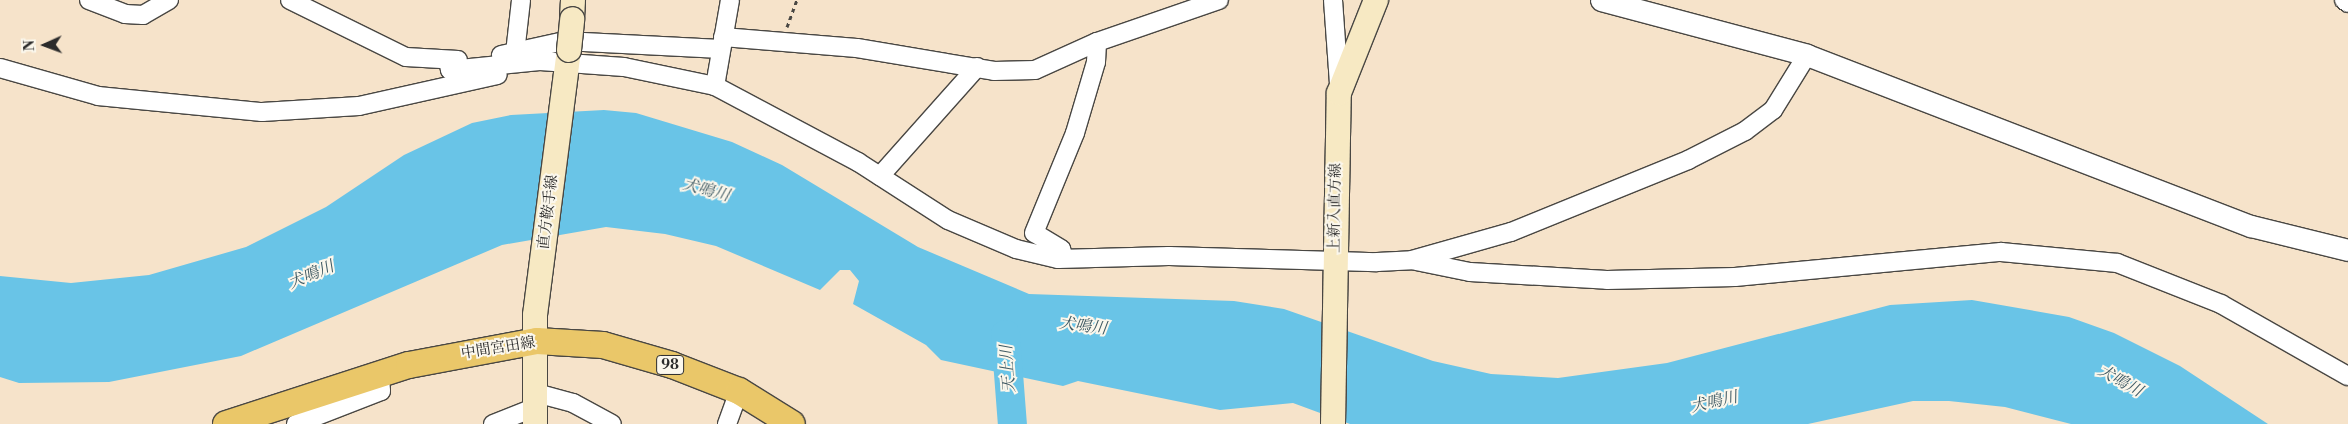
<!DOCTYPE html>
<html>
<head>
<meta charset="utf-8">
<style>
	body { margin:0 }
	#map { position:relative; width:2348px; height:424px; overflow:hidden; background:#f6e3ca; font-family:"Libre Bodoni","Noto Serif JP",serif }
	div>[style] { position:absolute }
	.water>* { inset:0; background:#69c4e7 }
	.river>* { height:29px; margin:-14.5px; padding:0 14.5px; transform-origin:14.5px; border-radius:14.5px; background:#69c4e7 }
	.path>* { height:3px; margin-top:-1.5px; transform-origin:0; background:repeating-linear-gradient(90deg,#494743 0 4px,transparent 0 8px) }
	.roads { filter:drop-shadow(1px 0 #494743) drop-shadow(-1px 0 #494743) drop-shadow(0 1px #494743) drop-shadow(0 -1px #494743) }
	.minor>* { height:18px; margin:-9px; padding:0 9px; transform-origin:9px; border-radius:9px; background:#fff }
	.tertiary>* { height:21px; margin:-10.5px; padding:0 10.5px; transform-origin:10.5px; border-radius:10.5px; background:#fff }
	.secondary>* { height:24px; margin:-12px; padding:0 12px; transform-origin:12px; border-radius:12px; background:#f7e9c3 }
	.primary>* { height:26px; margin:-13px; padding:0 13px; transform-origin:13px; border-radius:13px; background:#eac769 }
	.bridges { filter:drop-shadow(1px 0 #494743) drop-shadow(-1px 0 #494743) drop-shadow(0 1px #494743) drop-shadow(0 -1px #494743) }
	.secondary-bridge>* { height:24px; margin:-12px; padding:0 12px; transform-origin:12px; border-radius:12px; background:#f7e9c3 }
	span { translate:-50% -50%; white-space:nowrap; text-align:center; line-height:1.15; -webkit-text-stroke:4px #fbf7ec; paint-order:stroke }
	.shield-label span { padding:1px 4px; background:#fbf7ec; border:1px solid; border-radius:4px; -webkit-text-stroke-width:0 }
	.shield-label { font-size:14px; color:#2b2b2b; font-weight:700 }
	.street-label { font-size:15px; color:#2b2b2b }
	.water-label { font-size:16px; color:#3e5963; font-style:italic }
	.north { position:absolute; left:20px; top:20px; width:50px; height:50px; -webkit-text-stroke:4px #fbf7ec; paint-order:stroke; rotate:268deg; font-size:14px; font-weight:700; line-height:20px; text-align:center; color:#2b2b2b }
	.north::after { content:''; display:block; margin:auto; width:18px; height:22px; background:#2b2b2b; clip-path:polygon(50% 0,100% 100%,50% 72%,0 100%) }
</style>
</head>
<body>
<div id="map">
	<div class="water">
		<div style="clip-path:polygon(604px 110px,636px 113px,732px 142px,782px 165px,918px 247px,1029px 294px,1234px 301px,1284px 309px,1433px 361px,1491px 374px,1558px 378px,1667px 363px,1890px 305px,1972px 300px,2069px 317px,2114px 333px,2180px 366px,2268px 424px,2071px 424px,2005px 407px,1949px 401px,1913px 401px,1808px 424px,1350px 424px,1293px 403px,1220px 410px,1078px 381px,1063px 386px,941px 360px,926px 345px,853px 304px,859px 281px,850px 270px,840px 270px,820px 290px,716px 246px,665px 234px,606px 227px,502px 245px,241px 356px,109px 382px,19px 383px,0 377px,0 276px,71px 283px,149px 275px,246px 247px,326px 207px,404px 155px,472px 123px,511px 115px)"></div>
	</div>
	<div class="river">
		<div style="left:1005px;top:334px;width:90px;rotate:85.6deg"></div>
	</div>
	<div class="path">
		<div style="left:787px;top:27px;width:29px;rotate:-70deg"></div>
	</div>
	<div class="roads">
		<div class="minor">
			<div style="left:89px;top:0;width:39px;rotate:21deg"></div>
			<div style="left:125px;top:14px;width:18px;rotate:3deg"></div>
			<div style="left:143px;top:15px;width:30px;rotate:-30deg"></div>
			<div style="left:290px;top:0;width:129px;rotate:26.2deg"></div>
			<div style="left:406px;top:57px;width:52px;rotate:3.3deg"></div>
			<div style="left:1333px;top:0;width:83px;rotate:85.9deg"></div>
			<div style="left:2344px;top:0;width:5px;rotate:37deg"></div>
			<div style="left:723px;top:37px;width:134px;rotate:4.7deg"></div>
			<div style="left:857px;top:48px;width:139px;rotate:9.5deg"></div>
			<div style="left:994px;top:71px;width:41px;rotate:-1.4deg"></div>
			<div style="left:1035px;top:70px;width:68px;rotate:-24.3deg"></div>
			<div style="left:1097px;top:42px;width:129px;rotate:-19deg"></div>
			<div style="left:515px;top:53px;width:53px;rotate:-83.5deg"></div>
			<div style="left:501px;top:55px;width:65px;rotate:-12.5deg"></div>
			<div style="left:564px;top:41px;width:157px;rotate:2.9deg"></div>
			<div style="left:448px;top:61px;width:9px;rotate:77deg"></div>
			<div style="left:450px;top:70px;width:90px;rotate:-5.7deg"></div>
			<div style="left:540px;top:61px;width:84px;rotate:4.1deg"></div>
			<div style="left:624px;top:67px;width:93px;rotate:11.8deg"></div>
			<div style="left:715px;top:86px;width:162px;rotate:28deg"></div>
			<div style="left:858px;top:162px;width:107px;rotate:32.8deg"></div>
			<div style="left:948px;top:220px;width:74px;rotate:23.1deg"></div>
			<div style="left:1016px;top:249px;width:43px;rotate:13.4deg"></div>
			<div style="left:1058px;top:259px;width:111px;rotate:-1.5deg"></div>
			<div style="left:1169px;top:256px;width:208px;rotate:1.7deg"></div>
			<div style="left:1377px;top:262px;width:35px;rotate:-3deg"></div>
			<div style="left:1412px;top:260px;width:103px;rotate:-15.8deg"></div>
			<div style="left:1511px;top:232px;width:191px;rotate:-22.1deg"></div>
			<div style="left:1688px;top:160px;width:64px;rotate:-27deg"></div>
			<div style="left:1745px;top:131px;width:35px;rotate:-37deg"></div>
			<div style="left:1773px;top:110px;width:65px;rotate:-58.3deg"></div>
			<div style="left:0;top:68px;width:102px;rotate:15.9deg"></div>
			<div style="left:98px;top:96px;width:165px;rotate:5.6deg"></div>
			<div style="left:262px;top:112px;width:97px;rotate:-3.5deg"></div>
			<div style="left:359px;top:106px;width:142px;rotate:-12.6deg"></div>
			<div style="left:715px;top:86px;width:87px;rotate:-80.1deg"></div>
			<div style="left:880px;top:176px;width:146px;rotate:-48.3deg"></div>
			<div style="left:1064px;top:258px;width:9px;rotate:-108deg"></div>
			<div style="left:1061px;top:249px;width:31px;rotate:-149deg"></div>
			<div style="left:1034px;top:233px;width:108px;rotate:-67.7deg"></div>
			<div style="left:1075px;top:133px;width:74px;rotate:-73.5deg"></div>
			<div style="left:1096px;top:62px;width:20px;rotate:-87deg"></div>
			<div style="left:1416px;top:261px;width:55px;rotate:11.5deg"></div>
			<div style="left:1470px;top:272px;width:137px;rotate:3.3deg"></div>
			<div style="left:1607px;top:280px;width:128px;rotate:-1.3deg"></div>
			<div style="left:1735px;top:277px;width:267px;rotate:-5.4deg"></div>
			<div style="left:2001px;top:252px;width:117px;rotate:5.4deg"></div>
			<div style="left:2117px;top:263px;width:112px;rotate:21.5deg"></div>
			<div style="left:2221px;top:304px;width:146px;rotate:29.6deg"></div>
			<div style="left:536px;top:393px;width:38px;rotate:15deg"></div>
			<div style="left:573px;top:403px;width:44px;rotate:28.3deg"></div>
			<div style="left:296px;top:424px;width:91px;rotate:-21.2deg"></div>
			<div style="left:381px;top:391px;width:14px;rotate:-94deg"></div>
			<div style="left:493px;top:424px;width:46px;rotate:-21.6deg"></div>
			<div style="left:727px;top:424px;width:35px;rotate:-70deg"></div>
		</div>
		<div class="tertiary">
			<div style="left:1601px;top:0;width:213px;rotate:14.9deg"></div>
			<div style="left:1807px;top:55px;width:476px;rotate:21.1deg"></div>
			<div style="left:2251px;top:226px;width:100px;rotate:13.9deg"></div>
		</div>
		<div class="secondary">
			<div style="left:572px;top:19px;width:19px;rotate:-87deg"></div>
			<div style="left:535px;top:424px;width:109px;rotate:-90deg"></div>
			<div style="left:535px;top:315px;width:267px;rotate:-82.7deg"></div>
			<div style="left:1333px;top:424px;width:331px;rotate:-89deg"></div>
			<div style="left:1339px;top:93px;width:100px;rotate:-68.3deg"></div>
		</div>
		<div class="primary">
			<div style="left:226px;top:424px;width:192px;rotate:-17.9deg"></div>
			<div style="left:409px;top:365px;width:130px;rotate:-10.6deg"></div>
			<div style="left:537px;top:341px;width:66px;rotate:3.5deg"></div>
			<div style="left:603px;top:345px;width:72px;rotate:16.2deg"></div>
			<div style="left:672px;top:365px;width:72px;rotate:21.2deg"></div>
			<div style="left:739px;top:391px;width:62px;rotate:31.9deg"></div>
		</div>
	</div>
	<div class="bridges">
		<div class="secondary-bridge">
			<div style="left:569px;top:50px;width:31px;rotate:-84deg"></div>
		</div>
	</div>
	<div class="shield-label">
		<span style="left:670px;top:365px">98</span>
	</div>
	<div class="street-label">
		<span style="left:1335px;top:208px;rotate:-89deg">上新入直方線</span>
		<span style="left:548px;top:212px;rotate:-83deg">直方鞍手線</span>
		<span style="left:498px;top:348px;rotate:-9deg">中間宮田線</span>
	</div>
	<div class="water-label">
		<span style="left:706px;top:190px;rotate:15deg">犬鳴川</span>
		<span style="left:311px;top:275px;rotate:-23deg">犬鳴川</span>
		<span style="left:1083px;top:326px;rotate:7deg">犬鳴川</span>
		<span style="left:1008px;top:369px;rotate:-94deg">天上川</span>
		<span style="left:2120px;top:381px;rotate:29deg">犬鳴川</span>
		<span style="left:1714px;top:402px;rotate:-13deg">犬鳴川</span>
	</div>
	<div class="north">N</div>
</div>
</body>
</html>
